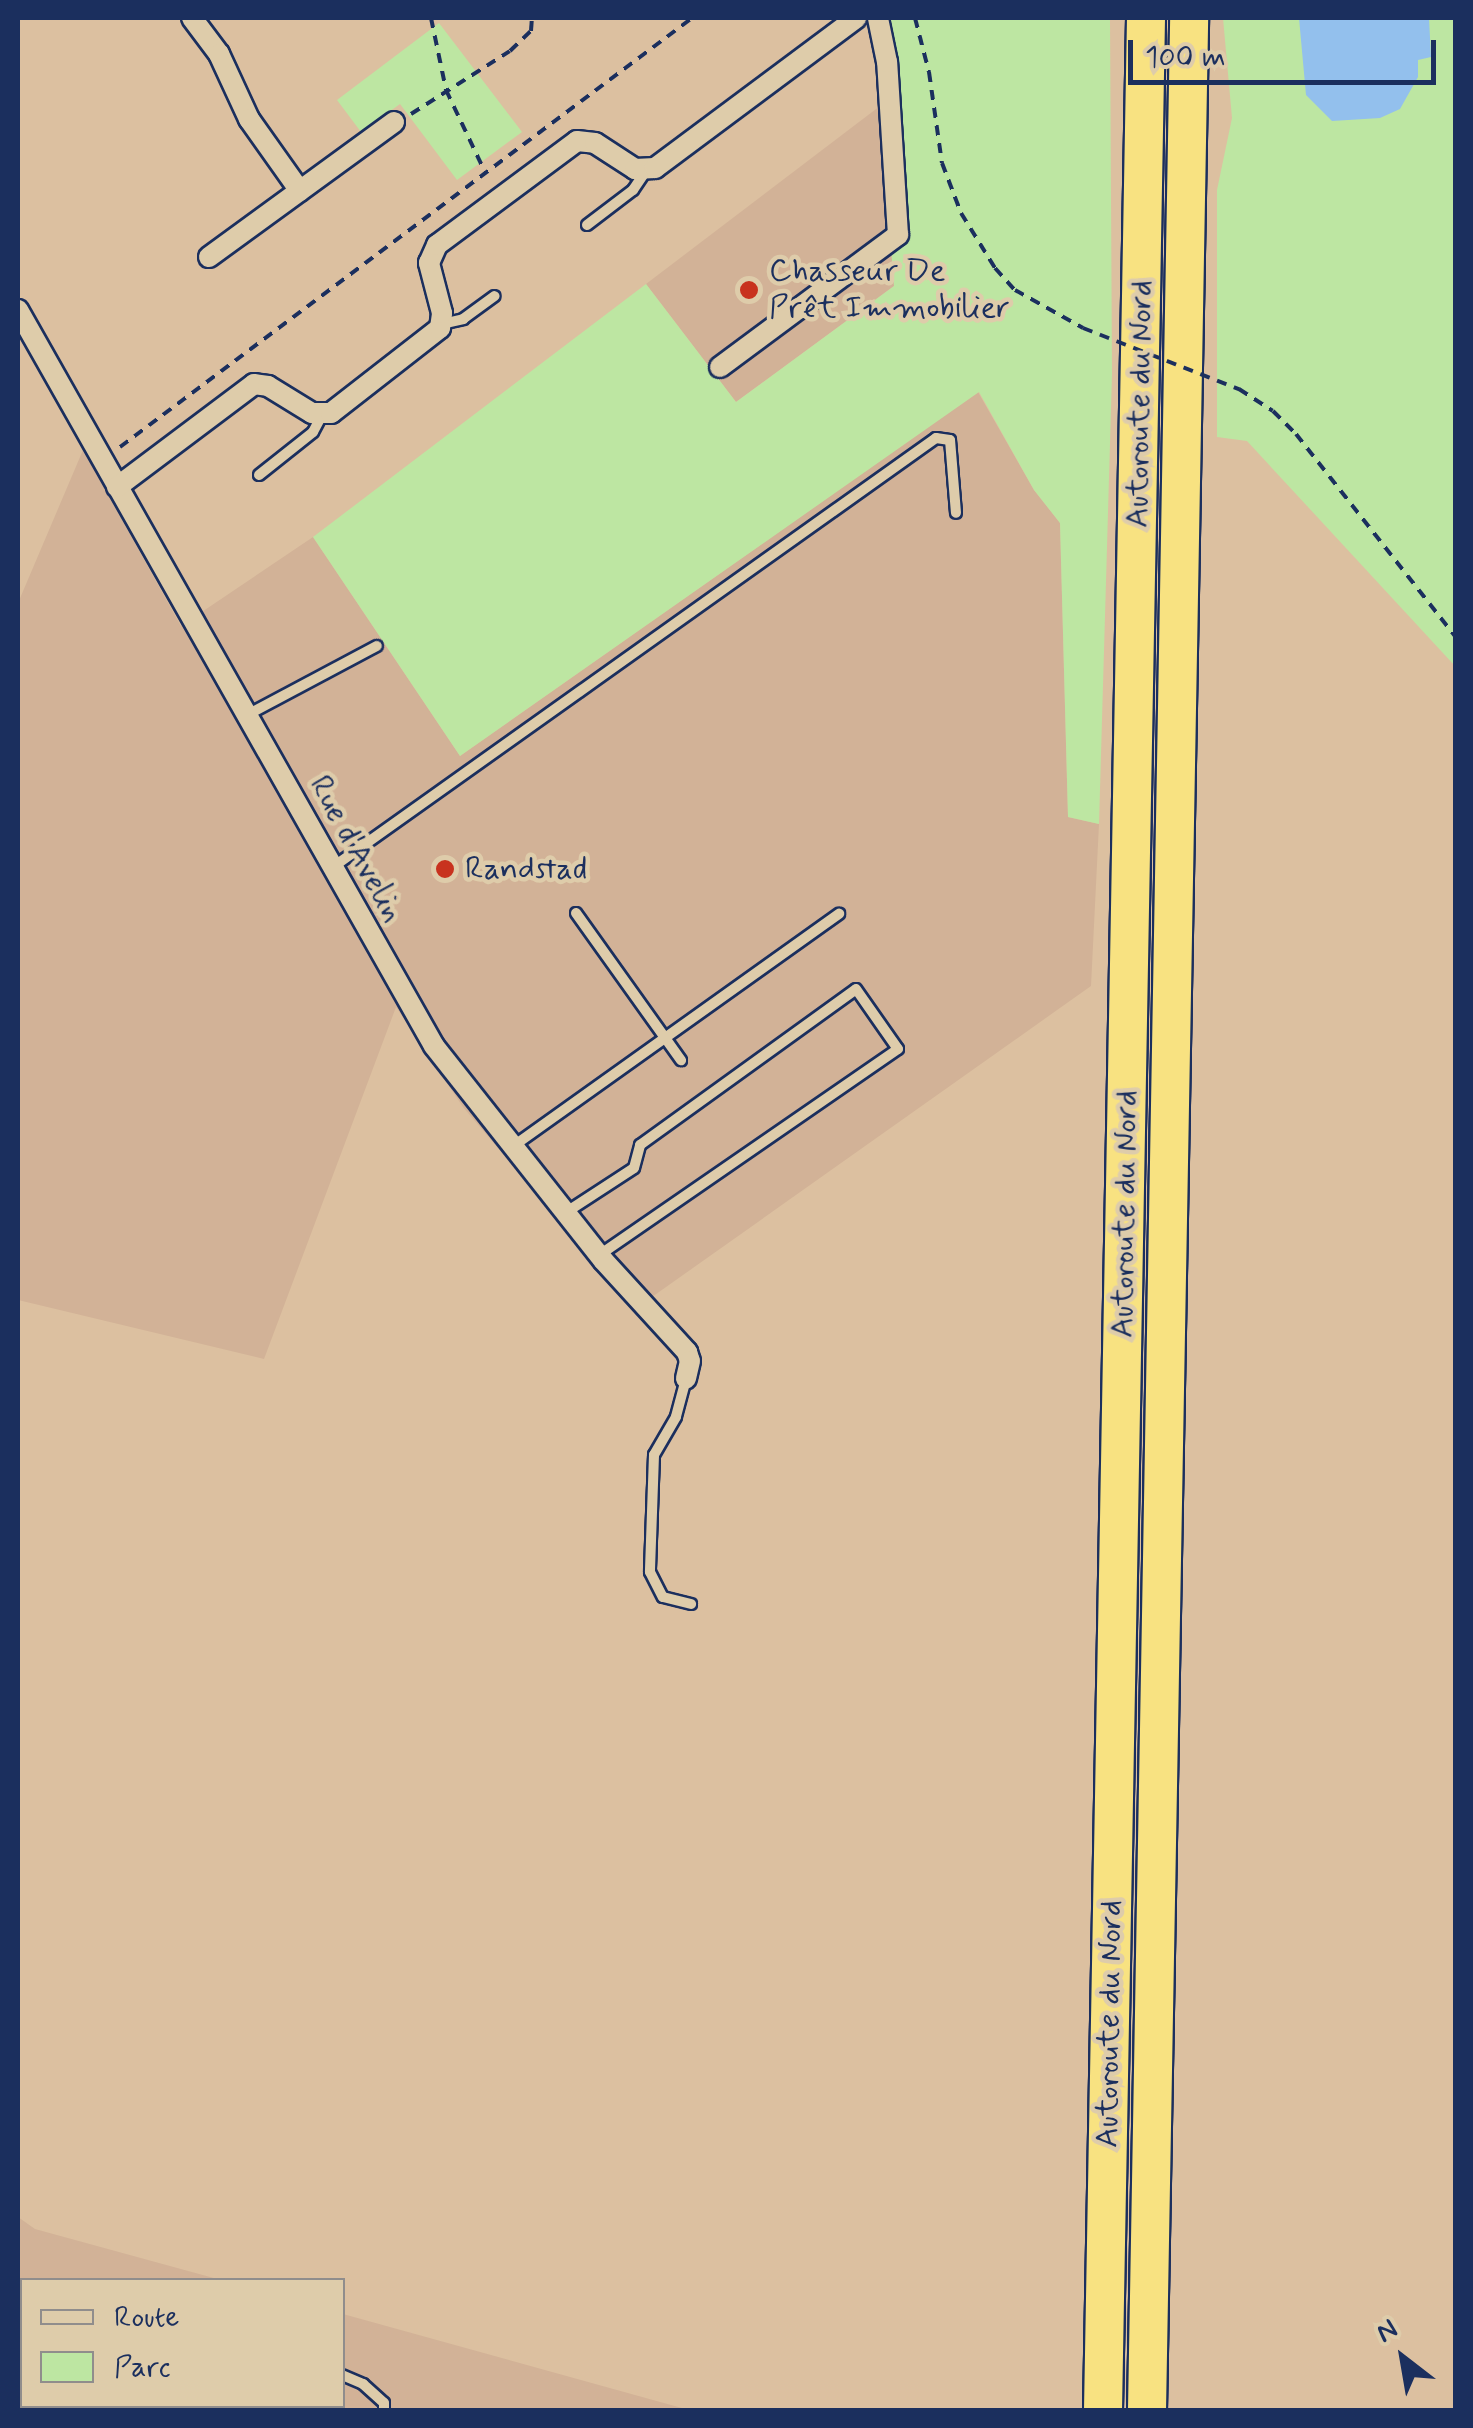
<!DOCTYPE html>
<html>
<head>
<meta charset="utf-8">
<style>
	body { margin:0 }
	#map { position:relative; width:1473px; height:2428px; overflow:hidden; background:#dcc0a0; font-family:Mynerve,sans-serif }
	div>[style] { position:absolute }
	.built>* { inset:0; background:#d2b297 }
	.green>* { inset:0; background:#bde6a2 }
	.water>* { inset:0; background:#93c0ed }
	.path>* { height:4px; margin-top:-2px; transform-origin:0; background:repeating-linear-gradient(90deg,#1b2f5e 0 10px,transparent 0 18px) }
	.roads { filter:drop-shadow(2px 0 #1b2f5e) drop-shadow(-2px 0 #1b2f5e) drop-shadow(0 2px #1b2f5e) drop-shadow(0 -2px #1b2f5e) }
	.service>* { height:10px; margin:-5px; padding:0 5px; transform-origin:5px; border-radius:5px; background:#deccaa }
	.minor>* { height:20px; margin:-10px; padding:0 10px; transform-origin:10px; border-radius:10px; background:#deccaa }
	.motorway>* { height:38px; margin:-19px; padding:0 19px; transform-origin:19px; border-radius:19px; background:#f8e281 }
	.path-bridge>* { height:4px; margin-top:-2px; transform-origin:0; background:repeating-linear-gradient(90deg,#1b2f5e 0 10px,transparent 0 18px) }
	.dots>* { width:28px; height:28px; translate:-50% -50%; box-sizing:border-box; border:5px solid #deccaa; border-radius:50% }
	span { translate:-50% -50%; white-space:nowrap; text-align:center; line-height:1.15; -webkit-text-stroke:9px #deccaa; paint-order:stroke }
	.poi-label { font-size:32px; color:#1b2f5e }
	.left { translate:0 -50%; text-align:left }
	.street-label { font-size:32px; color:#1b2f5e }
	.frame { position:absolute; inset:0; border:20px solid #1b2f5e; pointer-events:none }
	.legend { position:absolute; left:20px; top:2278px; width:325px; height:130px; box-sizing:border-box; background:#deccaa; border:2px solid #908d8c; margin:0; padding:12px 18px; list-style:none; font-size:30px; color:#1b2f5e }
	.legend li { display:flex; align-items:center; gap:20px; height:50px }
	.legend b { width:50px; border:2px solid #908d8c }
	.north { position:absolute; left:1353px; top:2308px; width:100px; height:100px; -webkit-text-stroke:8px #deccaa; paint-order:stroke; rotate:329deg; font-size:28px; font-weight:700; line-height:40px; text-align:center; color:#1b2f5e }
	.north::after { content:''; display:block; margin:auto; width:35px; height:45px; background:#1b2f5e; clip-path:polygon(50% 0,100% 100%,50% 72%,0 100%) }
	.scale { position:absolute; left:1128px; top:40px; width:308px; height:45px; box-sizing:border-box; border:5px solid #1b2f5e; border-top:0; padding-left:12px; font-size:30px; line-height:35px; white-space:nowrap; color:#1b2f5e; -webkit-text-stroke:8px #deccaa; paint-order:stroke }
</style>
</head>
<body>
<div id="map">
	<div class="built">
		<div style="clip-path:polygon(880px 106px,894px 286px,736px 402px,646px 284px)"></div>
		<div style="clip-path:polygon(978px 392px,1034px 490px,1060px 523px,1068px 817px,1099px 824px,1091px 986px,635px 1309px,463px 1107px,396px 1007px,264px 1359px,18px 1300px,18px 603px,83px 450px,181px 626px,313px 537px,460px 756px)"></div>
		<div style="clip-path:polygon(18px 2217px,35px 2229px,221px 2280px,22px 2280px,22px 2406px,342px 2406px,343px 2314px,689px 2410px,18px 2410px)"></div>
	</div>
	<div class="green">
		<div style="clip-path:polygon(881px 18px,1110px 18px,1112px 374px,1099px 824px,1068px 817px,1060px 523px,1034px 490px,979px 392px,460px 756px,313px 537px,646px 284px,736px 402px,894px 286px,880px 106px)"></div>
		<div style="clip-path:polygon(1223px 18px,1455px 18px,1455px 666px,1247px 441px,1217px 437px,1217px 190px,1232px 118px)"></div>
		<div style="clip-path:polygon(439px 23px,522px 132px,457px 180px,400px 104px,361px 132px,337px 100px)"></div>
	</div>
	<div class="water">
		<div style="clip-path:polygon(1299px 18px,1429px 18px,1431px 57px,1418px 60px,1418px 77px,1400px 109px,1380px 118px,1332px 121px,1306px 95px)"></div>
	</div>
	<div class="path">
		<div style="left:431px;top:18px;width:74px;rotate:78.2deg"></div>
		<div style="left:446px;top:90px;width:91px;rotate:64.6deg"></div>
		<div style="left:915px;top:18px;width:56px;rotate:75.5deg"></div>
		<div style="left:929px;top:72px;width:92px;rotate:81.9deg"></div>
		<div style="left:942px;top:163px;width:53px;rotate:69.2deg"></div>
		<div style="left:961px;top:213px;width:65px;rotate:58.3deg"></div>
		<div style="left:995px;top:268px;width:30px;rotate:48deg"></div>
		<div style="left:1015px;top:290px;width:78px;rotate:29.2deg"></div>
		<div style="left:411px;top:114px;width:117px;rotate:-32.5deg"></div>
		<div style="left:510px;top:51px;width:29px;rotate:-44deg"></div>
		<div style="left:531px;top:31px;width:13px;rotate:-86deg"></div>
		<div style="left:1239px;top:389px;width:40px;rotate:32.9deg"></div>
		<div style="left:1273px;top:411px;width:33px;rotate:45deg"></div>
		<div style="left:1296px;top:434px;width:258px;rotate:51.8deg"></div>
		<div style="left:120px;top:447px;width:715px;rotate:-36.87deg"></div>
	</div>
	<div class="roads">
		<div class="service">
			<div style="left:587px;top:225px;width:58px;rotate:-37.3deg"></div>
			<div style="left:633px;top:190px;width:23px;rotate:-56deg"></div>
			<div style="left:442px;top:324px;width:22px;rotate:-13deg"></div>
			<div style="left:463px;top:319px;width:39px;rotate:-36deg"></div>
			<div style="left:259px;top:475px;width:69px;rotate:-38.5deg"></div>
			<div style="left:313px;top:432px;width:19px;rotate:-62deg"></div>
			<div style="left:247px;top:715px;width:147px;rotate:-28deg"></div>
			<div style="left:333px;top:867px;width:740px;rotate:-35.43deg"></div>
			<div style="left:936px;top:438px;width:14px;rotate:8deg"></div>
			<div style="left:950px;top:440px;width:73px;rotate:85.3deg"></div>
			<div style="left:576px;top:913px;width:181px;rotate:54.5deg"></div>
			<div style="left:512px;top:1147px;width:402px;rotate:-35.5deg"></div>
			<div style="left:565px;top:1213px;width:82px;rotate:-33.1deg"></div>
			<div style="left:634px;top:1168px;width:24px;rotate:-75deg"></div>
			<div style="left:640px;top:1145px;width:266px;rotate:-35.8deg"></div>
			<div style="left:856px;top:989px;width:73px;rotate:55deg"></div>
			<div style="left:898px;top:1049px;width:363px;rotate:145.4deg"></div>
			<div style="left:686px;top:1379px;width:39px;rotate:105deg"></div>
			<div style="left:676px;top:1417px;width:44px;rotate:120.1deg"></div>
			<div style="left:654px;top:1455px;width:117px;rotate:92deg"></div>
			<div style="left:650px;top:1572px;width:28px;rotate:63deg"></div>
			<div style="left:663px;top:1597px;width:29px;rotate:14deg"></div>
			<div style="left:342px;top:2375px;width:23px;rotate:23deg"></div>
			<div style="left:363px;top:2384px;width:28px;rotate:42deg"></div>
			<div style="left:384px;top:2403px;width:7px;rotate:90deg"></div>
			<div style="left:18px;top:2397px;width:4px"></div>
			<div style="left:131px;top:2406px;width:6px;rotate:45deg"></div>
			<div style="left:159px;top:2410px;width:4px;rotate:-76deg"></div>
		</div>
		<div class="minor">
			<div style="left:192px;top:18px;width:45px;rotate:53.1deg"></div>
			<div style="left:219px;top:54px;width:72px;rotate:65.2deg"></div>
			<div style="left:249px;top:119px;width:88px;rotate:54.7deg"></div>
			<div style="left:209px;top:257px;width:229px;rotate:-36.1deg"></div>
			<div style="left:18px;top:310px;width:845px;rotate:60.52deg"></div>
			<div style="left:434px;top:1046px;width:273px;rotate:51.7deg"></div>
			<div style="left:603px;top:1260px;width:125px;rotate:47.6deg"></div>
			<div style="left:687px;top:1352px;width:9px;rotate:72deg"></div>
			<div style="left:690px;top:1361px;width:18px;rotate:103deg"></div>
			<div style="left:720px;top:367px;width:222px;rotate:-36.6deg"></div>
			<div style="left:898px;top:235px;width:173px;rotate:-93.6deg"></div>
			<div style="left:887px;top:62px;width:45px;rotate:-101.6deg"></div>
			<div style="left:117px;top:487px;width:171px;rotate:-36.9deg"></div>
			<div style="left:254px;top:384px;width:14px;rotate:8deg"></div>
			<div style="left:268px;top:386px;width:52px;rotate:31.5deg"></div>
			<div style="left:312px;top:413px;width:19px"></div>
			<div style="left:331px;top:413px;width:138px;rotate:-37.9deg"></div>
			<div style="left:440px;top:328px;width:15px;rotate:-82deg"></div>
			<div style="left:442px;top:313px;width:52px;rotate:-104.6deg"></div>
			<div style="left:429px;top:263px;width:20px;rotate:-66deg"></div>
			<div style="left:437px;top:245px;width:174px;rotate:-36.6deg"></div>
			<div style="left:577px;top:141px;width:18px;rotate:6deg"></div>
			<div style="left:595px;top:143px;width:48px;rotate:33deg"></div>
			<div style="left:635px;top:169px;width:20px;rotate:-3deg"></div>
			<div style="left:655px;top:168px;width:251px;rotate:-36.7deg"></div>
		</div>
		<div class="motorway">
			<div style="left:1103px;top:2410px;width:2392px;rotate:-88.97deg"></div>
			<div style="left:1147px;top:2410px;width:2392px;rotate:-88.99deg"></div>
		</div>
	</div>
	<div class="path-bridge">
		<div style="left:1083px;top:328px;width:168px;rotate:21.4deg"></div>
	</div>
	<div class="dots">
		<div style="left:749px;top:290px;background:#c8321e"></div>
		<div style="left:445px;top:869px;background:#c8321e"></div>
	</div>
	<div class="poi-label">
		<span class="left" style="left:769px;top:290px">Chasseur De<br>Prêt Immobilier</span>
		<span class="left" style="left:465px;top:869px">Randstad</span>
	</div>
	<div class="street-label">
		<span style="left:1140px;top:404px;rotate:-89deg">Autoroute du Nord</span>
		<span style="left:356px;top:849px;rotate:61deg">Rue d'Avelin</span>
		<span style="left:1125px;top:1214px;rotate:-89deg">Autoroute du Nord</span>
		<span style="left:1110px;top:2024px;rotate:-89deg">Autoroute du Nord</span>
	</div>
	<div class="frame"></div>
	<ul class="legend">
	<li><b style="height:12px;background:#deccaa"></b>Route</li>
	<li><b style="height:28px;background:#bde6a2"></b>Parc</li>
	</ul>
	<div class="north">N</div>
	<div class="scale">100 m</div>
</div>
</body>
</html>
